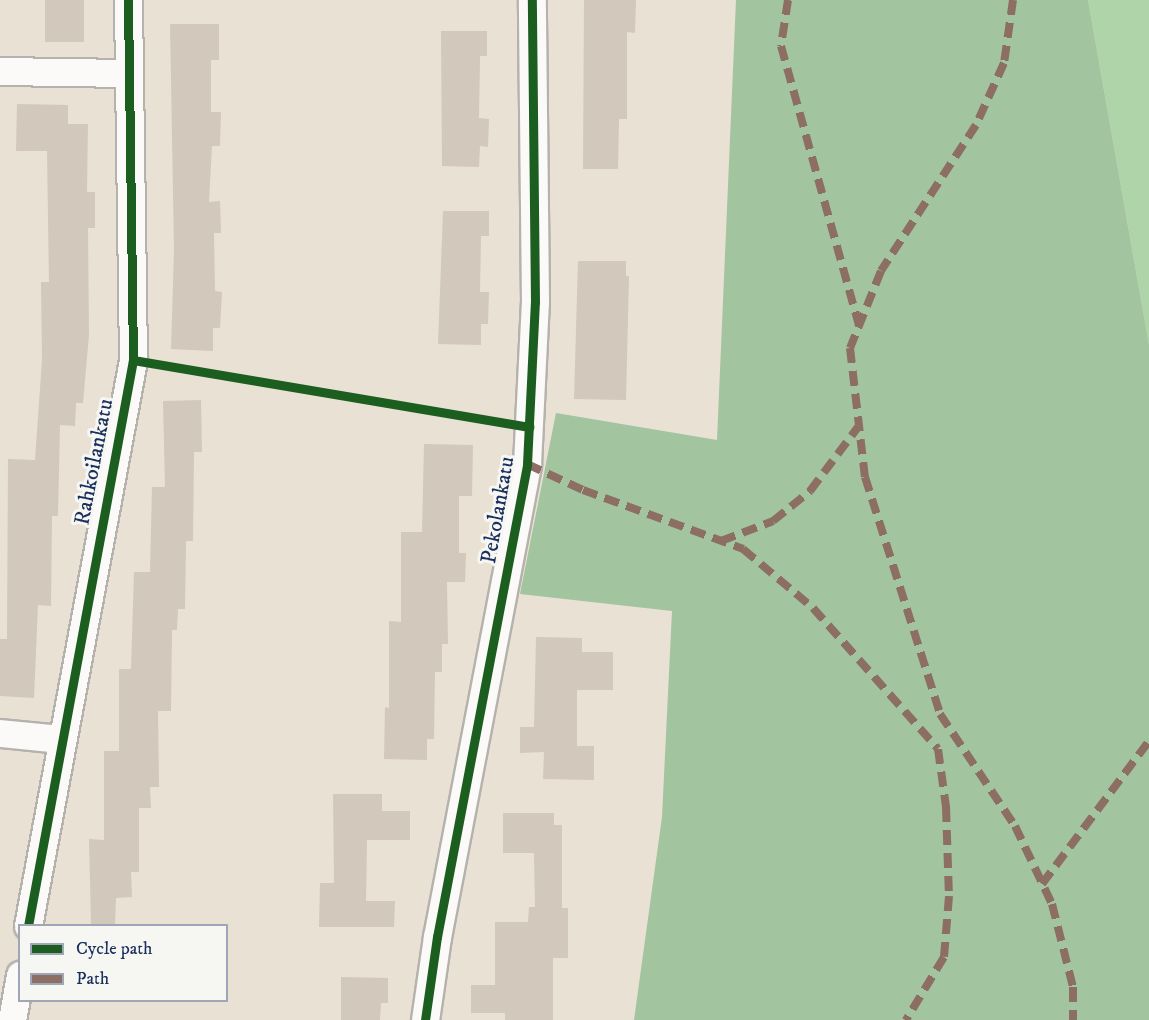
<!DOCTYPE html>
<html>
<head>
<meta charset="utf-8">
<style>
	body { margin:0 }
	#map { position:relative; width:1149px; height:1020px; overflow:hidden; background:#e9e1d3; font-family:"IM FELL DW Pica",serif }
	div>[style] { position:absolute }
	.green>* { inset:0; background:#afd4a9 }
	.forest>* { inset:0; background:#a2c49e }
	.building>* { inset:0; background:#d2c8bb; transform-origin:0 0 }
	.roads { filter:drop-shadow(2px 0 #b5b2ae) drop-shadow(-2px 0 #b5b2ae) drop-shadow(0 2px #b5b2ae) drop-shadow(0 -2px #b5b2ae) }
	.street>* { height:27px; margin:-13.5px; padding:0 13.5px; transform-origin:13.5px; border-radius:13.5px; background:#fcfaf8 }
	.quiet>* { height:8px; margin-top:-4px; transform-origin:0; background:repeating-linear-gradient(90deg,#8d6e63 0 15px,transparent 0 23px) }
	.cycleway>* { height:9px; margin:-4.5px; padding:0 4.5px; transform-origin:4.5px; border-radius:4.5px; background:#1b5e20 }
	span { translate:-50% -50%; white-space:nowrap; text-align:center; line-height:1.15; -webkit-text-stroke:6px #f6f6f2; paint-order:stroke }
	.street-label { font-size:22px; color:#1b2f5e }
	.legend { position:absolute; left:18px; top:924px; width:210px; height:78px; box-sizing:border-box; background:#f6f6f2; border:2px solid #9ea6b7; margin:0; padding:8px 10px; list-style:none; font-size:18px; color:#1b2f5e }
	.legend li { display:flex; align-items:center; gap:12px; height:30px }
	.legend b { width:30px; border:2px solid #9ea6b7 }
</style>
</head>
<body>
<div id="map">
	<div class="green">
		<div style="clip-path:polygon(1088px 0,1149px 0,1149px 345px)"></div>
	</div>
	<div class="forest">
		<div style="clip-path:polygon(736px 0,1088px 0,1149px 345px,1149px 1020px,634px 1020px,662px 817px,672px 611px,520px 594px,556px 413px,717px 440px)"></div>
	</div>
	<div class="building">
		<div style="left:45px;top:0;width:39px;height:42px"></div>
		<div style="clip-path:polygon(584px 0,636px 0,635px 33px,627px 32px,627px 119px,619px 119px,618px 169px,583px 169px)"></div>
		<div style="clip-path:polygon(170px 24px,219px 24px,219px 60px,211px 60px,211px 112px,221px 112px,220px 146px,212px 146px,209px 202px,220px 201px,221px 233px,214px 233px,215px 291px,222px 292px,220px 328px,213px 328px,213px 351px,171px 349px,174px 250px)"></div>
		<div style="clip-path:polygon(441px 31px,487px 31px,487px 56px,480px 56px,479px 118px,489px 119px,488px 147px,480px 146px,479px 167px,442px 166px)"></div>
		<div style="clip-path:polygon(17px 104px,68px 105px,68px 124px,88px 124px,87px 192px,95px 192px,95px 228px,88px 228px,89px 335px,83px 403px,76px 403px,75px 426px,60px 425px,58px 516px,52px 516px,51px 606px,38px 605px,34px 698px,0 696px,0 639px,7px 639px,8px 459px,35px 460px,42px 360px,41px 282px,49px 282px,47px 151px,16px 151px)"></div>
		<div style="clip-path:polygon(443px 211px,489px 211px,489px 236px,481px 236px,480px 292px,489px 292px,488px 324px,481px 324px,481px 345px,438px 344px)"></div>
		<div style="clip-path:polygon(578px 261px,626px 261px,626px 276px,629px 276px,626px 400px,574px 399px)"></div>
		<div style="clip-path:polygon(201px 400px,202px 452px,194px 452px,193px 541px,186px 541px,185px 609px,178px 609px,177px 630px,172px 630px,171px 711px,158px 711px,159px 787px,150px 787px,151px 808px,139px 808px,139px 872px,131px 872px,132px 897px,116px 898px,115px 926px,91px 926px,89px 839px,104px 840px,104px 751px,119px 751px,119px 669px,131px 669px,134px 572px,150px 572px,152px 487px,165px 487px,163px 401px)"></div>
		<div style="clip-path:polygon(424px 444px,473px 445px,472px 496px,459px 496px,459px 553px,466px 553px,465px 582px,447px 582px,448px 644px,442px 644px,442px 672px,435px 672px,434px 739px,427px 739px,427px 760px,384px 759px,385px 707px,389px 708px,389px 621px,401px 622px,401px 532px,422px 532px)"></div>
		<div style="clip-path:polygon(536px 637px,582px 638px,582px 652px,613px 652px,613px 690px,577px 690px,577px 746px,594px 746px,594px 780px,543px 779px,544px 752px,520px 753px,520px 727px,534px 727px)"></div>
		<div style="clip-path:polygon(333px 794px,382px 794px,382px 811px,410px 811px,410px 840px,367px 840px,366px 901px,395px 901px,394px 927px,319px 927px,320px 883px,334px 883px)"></div>
		<div style="clip-path:polygon(503px 813px,554px 813px,554px 825px,562px 825px,562px 908px,568px 908px,568px 958px,553px 958px,553px 1020px,505px 1020px,505px 1013px,471px 1013px,471px 985px,495px 985px,495px 922px,528px 922px,529px 907px,535px 907px,534px 853px,503px 853px)"></div>
		<div style="clip-path:polygon(341px 977px,388px 978px,388px 1003px,381px 1003px,380px 1020px,341px 1020px)"></div>
	</div>
	<div class="roads">
		<div class="street">
			<div style="left:0;top:71px;width:128px;rotate:0.9deg"></div>
			<div style="left:0;top:733px;width:60px;rotate:5.7deg"></div>
			<div style="left:28px;top:926px;width:576px;rotate:-79.49deg"></div>
			<div style="left:133px;top:360px;width:360px;rotate:-90.8deg"></div>
			<div style="left:12px;top:1020px;width:46px;rotate:-79.9deg"></div>
			<div style="left:425px;top:1020px;width:84px;rotate:-81.8deg"></div>
			<div style="left:437px;top:937px;width:481px;rotate:-79.2deg"></div>
			<div style="left:527px;top:464px;width:162px;rotate:-87.2deg"></div>
			<div style="left:535px;top:302px;width:302px;rotate:-90.6deg"></div>
		</div>
	</div>
	<div class="quiet">
		<div style="left:788px;top:0;width:47px;rotate:98.7deg"></div>
		<div style="left:781px;top:46px;width:291px;rotate:74.4deg"></div>
		<div style="left:1013px;top:0;width:64px;rotate:98.1deg"></div>
		<div style="left:1004px;top:63px;width:68px;rotate:114.3deg"></div>
		<div style="left:976px;top:125px;width:174px;rotate:123.1deg"></div>
		<div style="left:881px;top:271px;width:83px;rotate:111.9deg"></div>
		<div style="left:850px;top:348px;width:130px;rotate:83.4deg"></div>
		<div style="left:865px;top:477px;width:249px;rotate:72.4deg"></div>
		<div style="left:940px;top:714px;width:135px;rotate:56.2deg"></div>
		<div style="left:1015px;top:826px;width:86px;rotate:64.6deg"></div>
		<div style="left:1052px;top:904px;width:86px;rotate:75.8deg"></div>
		<div style="left:1073px;top:987px;width:33px;rotate:90deg"></div>
		<div style="left:527px;top:464px;width:62px;rotate:24.9deg"></div>
		<div style="left:583px;top:490px;width:171px;rotate:20.2deg"></div>
		<div style="left:743px;top:549px;width:92px;rotate:40.1deg"></div>
		<div style="left:813px;top:608px;width:188px;rotate:48.4deg"></div>
		<div style="left:938px;top:749px;width:59px;rotate:82.1deg"></div>
		<div style="left:946px;top:807px;width:89px;rotate:88.1deg"></div>
		<div style="left:949px;top:896px;width:61px;rotate:94.7deg"></div>
		<div style="left:944px;top:957px;width:74px;rotate:121.1deg"></div>
		<div style="left:721px;top:541px;width:56px;rotate:-21deg"></div>
		<div style="left:773px;top:521px;width:48px;rotate:-39deg"></div>
		<div style="left:810px;top:491px;width:80px;rotate:-53.1deg"></div>
		<div style="left:1042px;top:884px;width:179px;rotate:-53.2deg"></div>
	</div>
	<div class="cycleway">
		<div style="left:133px;top:360px;width:402px;rotate:9.6deg"></div>
		<div style="left:28px;top:926px;width:576px;rotate:-79.49deg"></div>
		<div style="left:133px;top:360px;width:360px;rotate:-90.8deg"></div>
		<div style="left:425px;top:1020px;width:84px;rotate:-81.8deg"></div>
		<div style="left:437px;top:937px;width:481px;rotate:-79.2deg"></div>
		<div style="left:527px;top:464px;width:162px;rotate:-87.2deg"></div>
		<div style="left:535px;top:302px;width:302px;rotate:-90.6deg"></div>
	</div>
	<div class="street-label">
		<span style="left:94px;top:462px;rotate:-79deg">Rahkoilankatu</span>
		<span style="left:498px;top:510px;rotate:-80deg">Pekolankatu</span>
	</div>
	<ul class="legend">
	<li><b style="height:8px;background:#1b5e20"></b>Cycle path</li>
	<li><b style="height:8px;background:#8d6e63"></b>Path</li>
	</ul>
</div>
</body>
</html>
